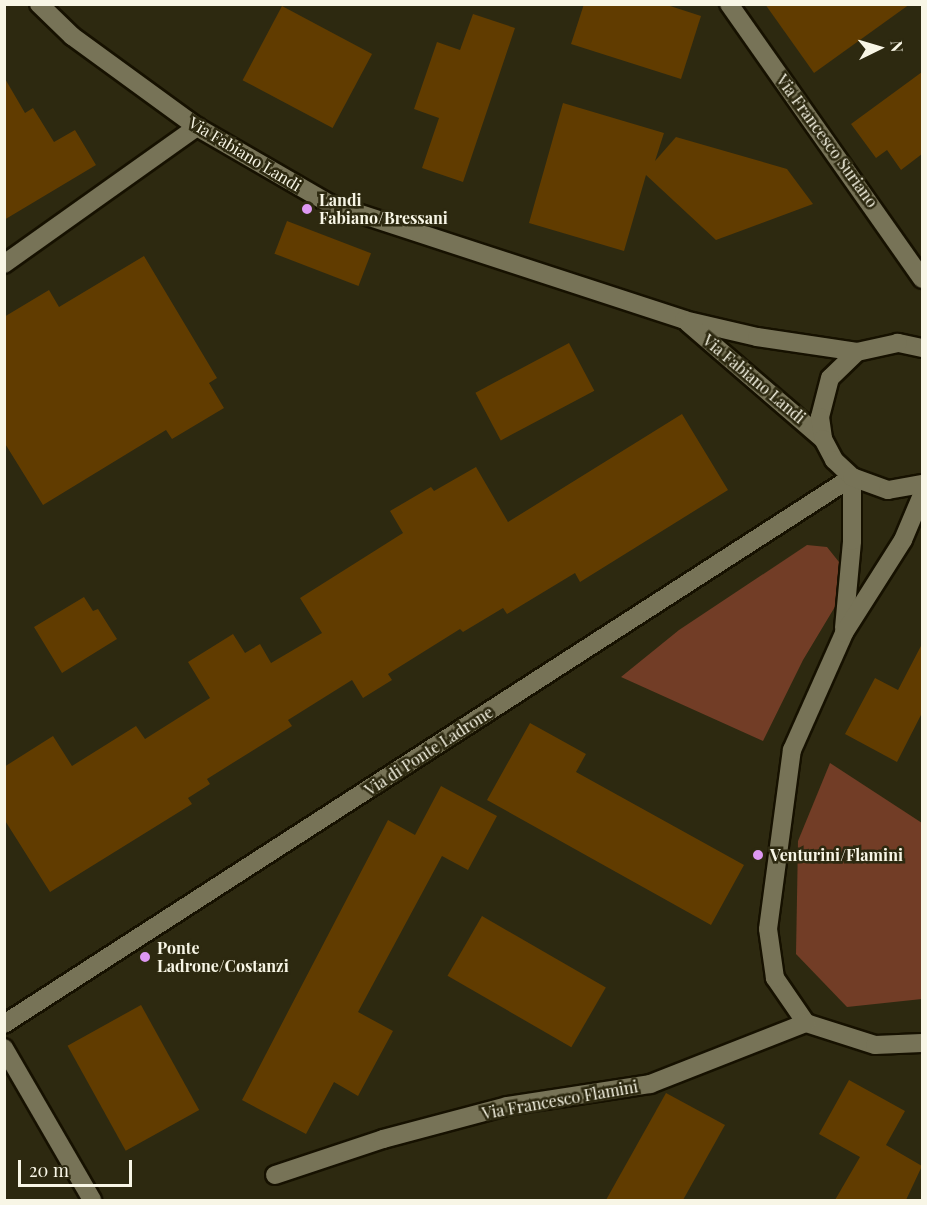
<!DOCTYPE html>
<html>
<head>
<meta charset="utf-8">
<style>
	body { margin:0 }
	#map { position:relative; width:927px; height:1205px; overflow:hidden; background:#2d2910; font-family:"Playfair Display",serif }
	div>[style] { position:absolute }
	.green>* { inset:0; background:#723d26 }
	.building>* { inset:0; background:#613c00; transform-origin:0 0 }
	.roads { filter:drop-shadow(2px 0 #161100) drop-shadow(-2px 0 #161100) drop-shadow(0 2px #161100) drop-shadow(0 -2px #161100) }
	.minor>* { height:18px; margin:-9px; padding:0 9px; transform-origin:9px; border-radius:9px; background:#777357 }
	.tertiary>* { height:18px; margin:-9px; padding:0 9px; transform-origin:9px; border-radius:9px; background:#777357 }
	.dots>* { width:16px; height:16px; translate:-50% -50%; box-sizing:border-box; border:3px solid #2d2910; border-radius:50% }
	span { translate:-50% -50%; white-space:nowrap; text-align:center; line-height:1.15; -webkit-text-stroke:5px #2d2910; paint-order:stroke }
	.street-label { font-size:16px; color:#f8f6e6 }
	.poi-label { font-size:16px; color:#f8f6e6; font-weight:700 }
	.left { translate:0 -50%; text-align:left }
	.frame { position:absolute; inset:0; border:6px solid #f8f6e6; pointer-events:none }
	.north { position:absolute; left:849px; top:18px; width:60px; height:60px; -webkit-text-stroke:4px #2d2910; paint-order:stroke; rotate:85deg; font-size:16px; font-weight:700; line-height:24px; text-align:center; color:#f8f6e6 }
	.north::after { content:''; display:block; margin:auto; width:21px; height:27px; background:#f8f6e6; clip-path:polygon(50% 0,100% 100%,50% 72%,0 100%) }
	.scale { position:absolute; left:18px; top:1160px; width:114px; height:27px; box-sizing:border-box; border:3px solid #f8f6e6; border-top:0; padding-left:8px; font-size:18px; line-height:21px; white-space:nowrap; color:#f8f6e6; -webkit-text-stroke:4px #2d2910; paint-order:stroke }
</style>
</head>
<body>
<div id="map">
	<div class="green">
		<div style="clip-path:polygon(807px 545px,827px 547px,839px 562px,839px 600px,803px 660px,763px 741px,621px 677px,679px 630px)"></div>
		<div style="clip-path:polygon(830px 763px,922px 823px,922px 999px,847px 1007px,796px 954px,798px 841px)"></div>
	</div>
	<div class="building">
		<div style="clip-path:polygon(584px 4px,664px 4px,701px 16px,681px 79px,571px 44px)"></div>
		<div style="clip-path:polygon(765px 4px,910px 4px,814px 73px)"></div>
		<div style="left:282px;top:6px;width:102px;height:84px;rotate:28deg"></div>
		<div style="clip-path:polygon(473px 14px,515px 28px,463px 182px,422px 168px,439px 118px,414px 109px,437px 42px,460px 50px)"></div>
		<div style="clip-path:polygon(922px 72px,922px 154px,901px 170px,887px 150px,876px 158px,851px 124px)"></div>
		<div style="clip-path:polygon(4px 77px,25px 113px,33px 108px,54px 142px,75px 130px,96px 165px,4px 220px)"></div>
		<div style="clip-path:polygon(563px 103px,664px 133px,655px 161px,676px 137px,787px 169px,813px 204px,716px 240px,646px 175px,624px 251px,529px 223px)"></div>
		<div style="left:287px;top:221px;width:90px;height:35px;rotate:21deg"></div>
		<div style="clip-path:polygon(144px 256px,217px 378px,209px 383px,224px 408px,172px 439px,166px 430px,43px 505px,4px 442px,4px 317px,49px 290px,59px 307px)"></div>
		<div style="left:569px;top:343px;width:54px;height:106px;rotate:62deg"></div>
		<div style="clip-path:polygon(682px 414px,728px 490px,580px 582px,575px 573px,507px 614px,503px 608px,463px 632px,460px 629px,388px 674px,392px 680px,363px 698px,352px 680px,288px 720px,292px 726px,207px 779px,210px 784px,188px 798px,192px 804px,50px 892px,4px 819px,4px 767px,53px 736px,72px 766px,136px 726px,145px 739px,210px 698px,188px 662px,233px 634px,245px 653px,260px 644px,271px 663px,322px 633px,300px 598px,403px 533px,390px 511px,431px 487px,434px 491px,476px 467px,508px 522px)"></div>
		<div style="clip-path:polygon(84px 597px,93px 611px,98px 609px,117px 639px,62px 673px,34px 627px)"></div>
		<div style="clip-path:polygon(922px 644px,922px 713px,897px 762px,845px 734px,875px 678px,898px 690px)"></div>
		<div style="clip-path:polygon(530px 723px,586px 754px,576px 772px,744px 865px,711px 925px,487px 800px)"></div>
		<div style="clip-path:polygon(441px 786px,497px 816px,468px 870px,442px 856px,358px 1012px,393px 1031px,358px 1096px,334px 1082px,306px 1134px,242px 1100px,388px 820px,415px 835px)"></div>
		<div style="left:482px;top:916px;width:143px;height:69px;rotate:30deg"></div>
		<div style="left:141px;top:1005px;width:120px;height:84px;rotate:61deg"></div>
		<div style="clip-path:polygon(849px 1080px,905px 1111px,886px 1145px,922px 1166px,906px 1200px,835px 1200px,860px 1157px,819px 1134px)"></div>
		<div style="clip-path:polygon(666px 1093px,725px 1125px,683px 1200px,606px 1200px)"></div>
	</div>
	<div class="roads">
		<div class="minor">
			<div style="left:729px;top:4px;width:336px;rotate:54.9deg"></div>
			<div style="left:4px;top:264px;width:237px;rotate:-35.4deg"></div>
			<div style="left:844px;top:628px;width:87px;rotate:-84.7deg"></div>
			<div style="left:852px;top:541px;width:64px;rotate:-90deg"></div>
			<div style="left:806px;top:1023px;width:55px;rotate:-124.6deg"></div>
			<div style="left:775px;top:978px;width:49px;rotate:-98.1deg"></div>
			<div style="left:768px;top:929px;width:181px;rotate:-82.4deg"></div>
			<div style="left:792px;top:750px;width:128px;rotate:-66deg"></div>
			<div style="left:844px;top:633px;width:110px;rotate:-57.6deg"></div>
			<div style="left:903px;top:540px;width:49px;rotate:-67.1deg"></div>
			<div style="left:806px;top:1023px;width:72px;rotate:17.7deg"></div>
			<div style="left:875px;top:1045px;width:47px;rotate:-2.4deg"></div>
			<div style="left:4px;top:1024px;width:1009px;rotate:-32.82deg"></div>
			<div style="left:4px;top:1048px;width:176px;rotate:59.9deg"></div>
			<div style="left:275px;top:1175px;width:114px;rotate:-18.4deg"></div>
			<div style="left:383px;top:1139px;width:128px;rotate:-14.9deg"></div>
			<div style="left:507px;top:1106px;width:145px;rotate:-8.7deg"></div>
			<div style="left:650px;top:1084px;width:168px;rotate:-21.4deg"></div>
		</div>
		<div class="tertiary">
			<div style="left:39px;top:4px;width:46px;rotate:44.1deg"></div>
			<div style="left:72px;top:36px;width:155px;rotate:36.1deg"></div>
			<div style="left:197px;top:127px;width:154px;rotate:30.1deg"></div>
			<div style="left:330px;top:204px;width:373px;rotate:18.1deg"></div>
			<div style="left:684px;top:320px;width:75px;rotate:13.1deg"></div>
			<div style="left:757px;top:337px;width:101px;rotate:8.5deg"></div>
			<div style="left:688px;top:323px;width:178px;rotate:40.7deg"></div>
			<div style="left:922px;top:348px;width:25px;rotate:-168deg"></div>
			<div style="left:898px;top:343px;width:42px;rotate:167.6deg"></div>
			<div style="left:857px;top:352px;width:37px;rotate:136deg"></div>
			<div style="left:830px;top:378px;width:40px;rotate:104.4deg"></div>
			<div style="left:820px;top:417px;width:22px;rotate:82deg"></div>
			<div style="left:823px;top:439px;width:24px;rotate:62deg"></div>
			<div style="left:834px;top:460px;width:25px;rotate:43deg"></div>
			<div style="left:852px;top:477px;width:38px;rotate:20deg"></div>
			<div style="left:888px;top:490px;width:35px;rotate:-10deg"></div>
		</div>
	</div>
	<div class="dots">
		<div style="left:307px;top:209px;background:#de98f2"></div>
		<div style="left:758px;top:855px;background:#de98f2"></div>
		<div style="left:145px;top:957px;background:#de98f2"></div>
	</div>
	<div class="street-label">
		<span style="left:827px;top:141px;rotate:54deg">Via Francesco Suriano</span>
		<span style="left:245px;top:154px;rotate:31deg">Via Fabiano Landi</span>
		<span style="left:754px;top:379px;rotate:40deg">Via Fabiano Landi</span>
		<span style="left:429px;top:751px;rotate:-33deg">Via di Ponte Ladrone</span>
		<span style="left:560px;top:1100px;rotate:-10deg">Via Francesco Flamini</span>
	</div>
	<div class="poi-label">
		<span class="left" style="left:319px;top:209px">Landi<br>Fabiano/Bressani</span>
		<span class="left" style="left:770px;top:855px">Venturini/Flamini</span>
		<span class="left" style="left:157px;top:957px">Ponte<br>Ladrone/Costanzi</span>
	</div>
	<div class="frame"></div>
	<div class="north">N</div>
	<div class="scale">20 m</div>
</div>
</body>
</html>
